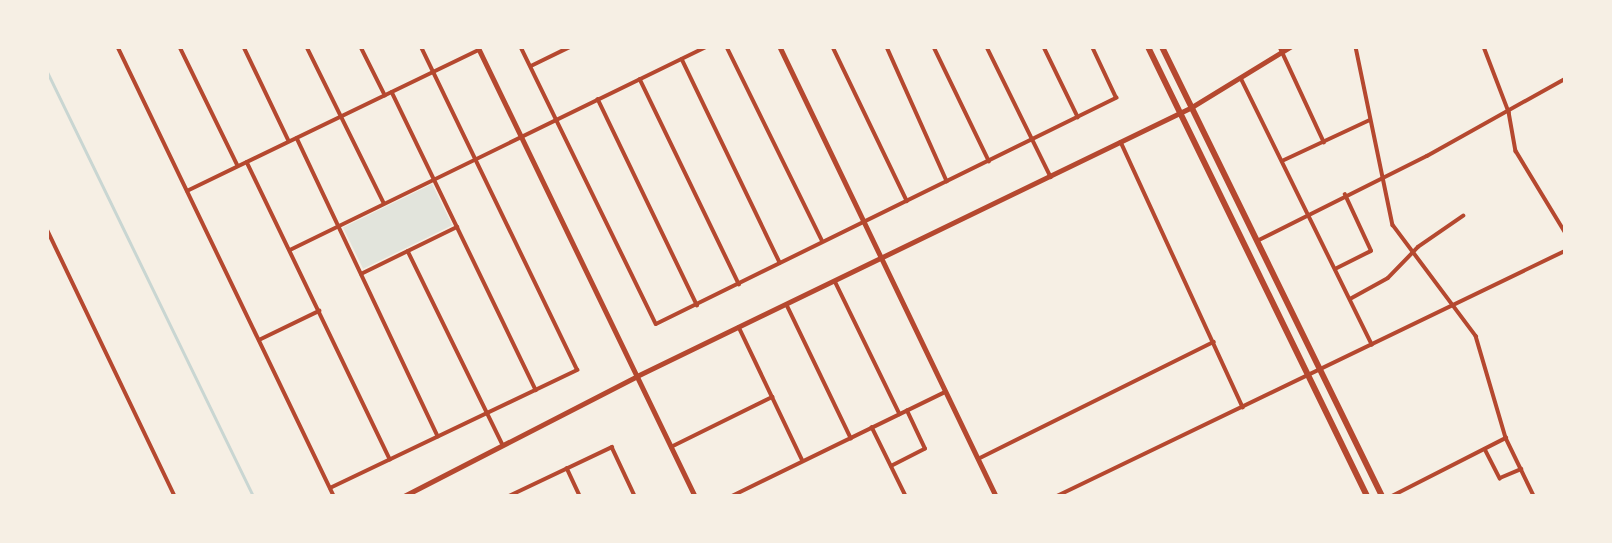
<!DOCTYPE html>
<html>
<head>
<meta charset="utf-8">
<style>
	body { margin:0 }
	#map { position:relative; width:1612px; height:543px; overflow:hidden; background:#f6efe4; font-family:Barlow,sans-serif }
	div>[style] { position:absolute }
	.green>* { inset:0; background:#e2e4dc; transform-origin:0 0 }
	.stream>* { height:2.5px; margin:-1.25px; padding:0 1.25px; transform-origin:1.25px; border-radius:1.25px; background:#c9d6d2 }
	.minor>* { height:3.5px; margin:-1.75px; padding:0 1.75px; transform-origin:1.75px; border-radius:1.75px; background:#b5482f }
	.tertiary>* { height:4.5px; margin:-2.25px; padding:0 2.25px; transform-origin:2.25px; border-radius:2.25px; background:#b5482f }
	.primary>* { height:6px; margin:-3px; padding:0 3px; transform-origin:3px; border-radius:3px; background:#b5482f }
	span { translate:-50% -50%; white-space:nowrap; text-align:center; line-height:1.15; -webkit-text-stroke:7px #f6efe4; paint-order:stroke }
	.frame { position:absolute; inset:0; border:49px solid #f6efe4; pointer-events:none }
</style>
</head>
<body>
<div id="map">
	<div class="green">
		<div style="left:432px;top:184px;width:46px;height:99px;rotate:64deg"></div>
	</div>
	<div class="stream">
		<div style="left:47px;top:71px;width:472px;rotate:64.1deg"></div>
	</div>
	<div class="minor">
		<div style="left:118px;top:47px;width:498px;rotate:64.3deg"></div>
		<div style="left:180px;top:47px;width:132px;rotate:64deg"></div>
		<div style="left:244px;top:47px;width:104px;rotate:64.4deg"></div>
		<div style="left:307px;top:47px;width:174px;rotate:63.7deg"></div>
		<div style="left:361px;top:47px;width:54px;rotate:63.4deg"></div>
		<div style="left:521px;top:47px;width:308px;rotate:64deg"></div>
		<div style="left:656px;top:324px;width:513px;rotate:-26.17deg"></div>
		<div style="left:1116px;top:98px;width:56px;rotate:-115.2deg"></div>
		<div style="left:727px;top:47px;width:215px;rotate:63.8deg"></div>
		<div style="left:833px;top:47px;width:171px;rotate:64.3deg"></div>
		<div style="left:887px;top:47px;width:147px;rotate:65.9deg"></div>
		<div style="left:934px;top:47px;width:127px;rotate:64.2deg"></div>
		<div style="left:987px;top:47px;width:145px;rotate:63.8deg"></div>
		<div style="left:1044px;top:47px;width:78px;rotate:64.1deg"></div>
		<div style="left:1280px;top:47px;width:105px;rotate:65.1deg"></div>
		<div style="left:1356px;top:47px;width:182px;rotate:78.3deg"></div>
		<div style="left:1393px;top:225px;width:139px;rotate:53.2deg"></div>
		<div style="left:1476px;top:336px;width:106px;rotate:73.6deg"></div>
		<div style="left:1506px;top:438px;width:64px;rotate:64.2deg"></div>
		<div style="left:1484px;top:47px;width:70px;rotate:69deg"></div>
		<div style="left:1509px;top:112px;width:40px;rotate:80deg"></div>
		<div style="left:1516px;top:151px;width:95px;rotate:58.8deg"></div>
		<div style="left:682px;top:59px;width:226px;rotate:64.3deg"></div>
		<div style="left:531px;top:66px;width:43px;rotate:-26deg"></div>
		<div style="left:1241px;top:78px;width:297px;rotate:63.8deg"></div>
		<div style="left:640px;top:79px;width:228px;rotate:64.2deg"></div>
		<div style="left:392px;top:92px;width:331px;rotate:64.2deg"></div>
		<div style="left:598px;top:99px;width:229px;rotate:64.3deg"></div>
		<div style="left:297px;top:138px;width:330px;rotate:64.7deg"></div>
		<div style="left:1121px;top:142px;width:292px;rotate:65.3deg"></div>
		<div style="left:1282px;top:161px;width:97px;rotate:-25deg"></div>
		<div style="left:247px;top:162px;width:330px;rotate:64.3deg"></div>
		<div style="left:187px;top:191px;width:324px;rotate:-25.8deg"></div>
		<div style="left:47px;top:229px;width:296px;rotate:64.4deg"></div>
		<div style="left:1257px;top:241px;width:190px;rotate:-26.6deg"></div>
		<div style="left:1427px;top:156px;width:158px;rotate:-29.2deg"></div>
		<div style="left:290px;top:250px;width:463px;rotate:-26deg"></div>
		<div style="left:408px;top:251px;width:216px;rotate:63.9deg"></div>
		<div style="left:1335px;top:269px;width:40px;rotate:-26.6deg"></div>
		<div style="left:1371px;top:251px;width:62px;rotate:-114.9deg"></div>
		<div style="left:361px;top:274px;width:107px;rotate:-26.1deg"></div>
		<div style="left:835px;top:281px;width:148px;rotate:64deg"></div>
		<div style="left:1350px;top:299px;width:43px;rotate:-28.9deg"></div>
		<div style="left:1388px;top:278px;width:43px;rotate:-45.9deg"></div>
		<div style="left:1418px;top:247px;width:55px;rotate:-34.6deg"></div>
		<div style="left:787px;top:305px;width:148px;rotate:64.3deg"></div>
		<div style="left:739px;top:327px;width:148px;rotate:64.5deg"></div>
		<div style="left:259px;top:340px;width:67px;rotate:-25.8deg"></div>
		<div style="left:872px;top:427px;width:77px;rotate:63.8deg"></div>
		<div style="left:671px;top:447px;width:113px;rotate:-26.3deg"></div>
		<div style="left:1485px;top:449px;width:33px;rotate:63deg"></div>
		<div style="left:1500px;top:478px;width:23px;rotate:-23deg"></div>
		<div style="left:978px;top:459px;width:263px;rotate:-26.4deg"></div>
		<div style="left:891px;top:466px;width:38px;rotate:-27deg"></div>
		<div style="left:925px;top:449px;width:42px;rotate:-115.3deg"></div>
		<div style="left:567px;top:468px;width:31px;rotate:65deg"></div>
		<div style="left:330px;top:488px;width:274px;rotate:-25.5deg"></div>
		<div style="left:577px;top:370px;width:359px;rotate:-115.8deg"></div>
		<div style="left:509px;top:496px;width:114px;rotate:-25.4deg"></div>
		<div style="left:612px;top:447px;width:54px;rotate:64.9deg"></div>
		<div style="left:732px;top:496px;width:237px;rotate:-26deg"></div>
		<div style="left:1057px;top:496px;width:564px;rotate:-25.75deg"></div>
		<div style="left:1392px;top:496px;width:128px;rotate:-27deg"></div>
	</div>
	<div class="tertiary">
		<div style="left:478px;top:47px;width:499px;rotate:64.2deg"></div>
		<div style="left:780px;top:47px;width:498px;rotate:64.3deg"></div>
		<div style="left:404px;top:496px;width:262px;rotate:-27.2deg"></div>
		<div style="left:637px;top:376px;width:617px;rotate:-25.86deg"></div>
		<div style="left:1192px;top:107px;width:115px;rotate:-31.5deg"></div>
	</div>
	<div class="primary">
		<div style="left:1148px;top:47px;width:500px;rotate:64deg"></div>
		<div style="left:1162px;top:47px;width:500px;rotate:63.9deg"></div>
	</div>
	<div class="frame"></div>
</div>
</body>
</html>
